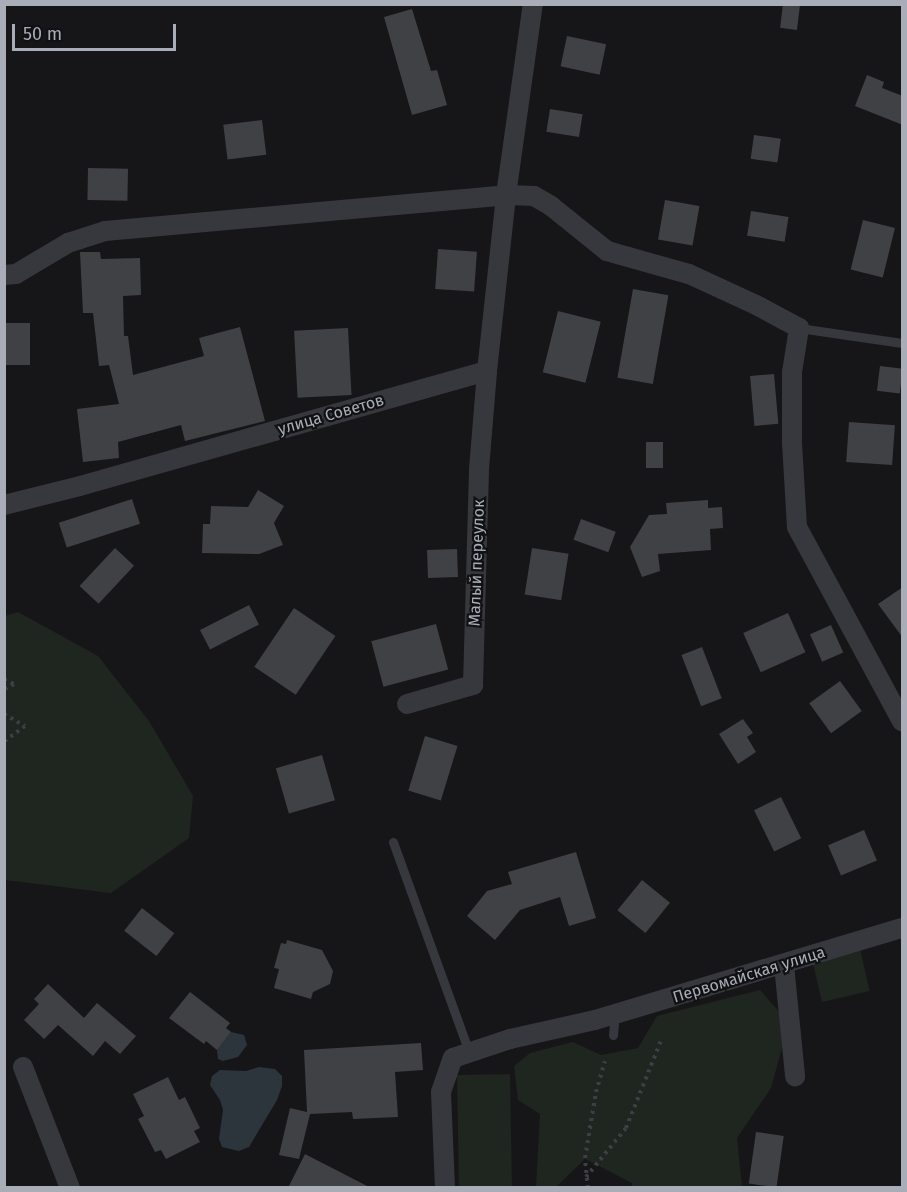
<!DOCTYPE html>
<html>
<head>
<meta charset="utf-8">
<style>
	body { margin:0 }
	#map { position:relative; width:907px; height:1192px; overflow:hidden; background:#161618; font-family:"Fira Sans",sans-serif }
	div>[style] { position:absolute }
	.green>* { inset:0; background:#1e261f; transform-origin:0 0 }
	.water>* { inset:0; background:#2c353c }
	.building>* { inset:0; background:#404145; transform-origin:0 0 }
	.path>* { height:4px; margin-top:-2px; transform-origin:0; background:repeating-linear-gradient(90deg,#3d3f44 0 3px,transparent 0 7.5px) }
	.service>* { height:9px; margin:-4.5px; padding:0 4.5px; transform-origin:4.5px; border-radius:4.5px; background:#37383d }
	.minor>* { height:20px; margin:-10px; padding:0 10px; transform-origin:10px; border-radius:10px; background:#37383d }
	span { translate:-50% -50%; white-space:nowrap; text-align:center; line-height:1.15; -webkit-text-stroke:4.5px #111113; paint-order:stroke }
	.street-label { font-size:16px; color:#a8adb8 }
	.frame { position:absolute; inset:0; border:6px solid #a8adb8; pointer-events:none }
	.scale { position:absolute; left:12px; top:24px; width:164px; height:27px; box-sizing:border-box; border:3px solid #a8adb8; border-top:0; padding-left:8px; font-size:18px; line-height:21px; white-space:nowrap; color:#a8adb8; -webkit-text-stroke:4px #111113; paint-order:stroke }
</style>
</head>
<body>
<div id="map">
	<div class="green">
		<div style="clip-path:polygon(18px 612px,98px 656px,149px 721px,193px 796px,189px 838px,111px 893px,5px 880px,5px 616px)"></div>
		<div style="left:860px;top:949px;width:43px;height:49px;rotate:77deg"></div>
		<div style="clip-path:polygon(760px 990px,789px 1023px,771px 1088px,737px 1138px,742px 1187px,632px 1187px,632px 1183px,585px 1159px,556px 1187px,536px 1187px,540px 1114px,518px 1100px,514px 1066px,530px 1053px,573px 1042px,601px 1055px,638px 1048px,657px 1016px)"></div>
		<div style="left:510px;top:1074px;width:113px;height:53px;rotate:89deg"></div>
	</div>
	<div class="water">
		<div style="clip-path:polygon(231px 1032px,244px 1035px,247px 1045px,238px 1057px,223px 1061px,218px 1059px,217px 1050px)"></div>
		<div style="clip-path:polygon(259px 1067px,275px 1069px,282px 1076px,282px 1086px,277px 1100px,249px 1147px,239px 1151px,222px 1147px,219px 1139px,223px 1110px,220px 1100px,210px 1085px,212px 1076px,220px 1070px,246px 1071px)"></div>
	</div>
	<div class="building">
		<div style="left:783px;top:4px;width:17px;height:24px;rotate:7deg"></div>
		<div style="clip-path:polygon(412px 9px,431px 71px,437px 70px,447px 105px,412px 115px,384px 17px)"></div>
		<div style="left:567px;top:36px;width:40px;height:31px;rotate:12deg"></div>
		<div style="clip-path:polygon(867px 75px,884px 82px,882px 88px,903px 96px,903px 125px,855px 106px)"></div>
		<div style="left:550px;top:109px;width:33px;height:23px;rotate:9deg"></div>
		<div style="left:262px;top:120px;width:35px;height:39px;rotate:83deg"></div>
		<div style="left:754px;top:135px;width:27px;height:24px;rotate:8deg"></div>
		<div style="left:88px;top:168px;width:40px;height:32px;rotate:1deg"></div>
		<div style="left:665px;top:200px;width:35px;height:40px;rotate:10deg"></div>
		<div style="left:751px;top:211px;width:38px;height:25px;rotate:9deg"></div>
		<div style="left:863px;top:220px;width:33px;height:51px;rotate:14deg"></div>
		<div style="left:438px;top:249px;width:39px;height:40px;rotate:4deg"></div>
		<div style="clip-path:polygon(80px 252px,100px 252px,101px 259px,140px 258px,141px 295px,123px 296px,124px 336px,128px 336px,133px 375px,204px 356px,199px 338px,240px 327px,265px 421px,185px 441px,181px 425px,118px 442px,119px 458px,83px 462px,77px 409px,119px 404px,109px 365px,99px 366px,93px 313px,83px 313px)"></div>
		<div style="left:633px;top:289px;width:36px;height:90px;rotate:10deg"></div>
		<div style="left:558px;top:311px;width:44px;height:63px;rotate:14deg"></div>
		<div style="left:4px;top:323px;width:26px;height:42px"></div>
		<div style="left:348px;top:328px;width:67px;height:54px;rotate:87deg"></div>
		<div style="left:880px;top:366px;width:23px;height:25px;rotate:7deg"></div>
		<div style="left:774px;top:374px;width:50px;height:24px;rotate:85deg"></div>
		<div style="left:849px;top:422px;width:46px;height:40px;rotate:4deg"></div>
		<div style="left:646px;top:442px;width:17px;height:26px"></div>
		<div style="clip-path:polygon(258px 490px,284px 506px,274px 523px,283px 545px,259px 554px,202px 553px,203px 524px,210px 524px,211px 506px,248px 507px)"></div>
		<div style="left:132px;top:499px;width:26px;height:77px;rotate:72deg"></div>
		<div style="clip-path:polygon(708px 500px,708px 508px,722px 507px,723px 528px,710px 529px,711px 550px,658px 554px,660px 571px,642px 577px,630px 547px,649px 515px,667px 514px,666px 503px)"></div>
		<div style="left:581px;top:519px;width:37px;height:22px;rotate:20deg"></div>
		<div style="left:115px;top:548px;width:26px;height:52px;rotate:43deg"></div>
		<div style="left:532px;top:548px;width:37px;height:47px;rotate:9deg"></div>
		<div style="left:457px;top:549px;width:28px;height:30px;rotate:88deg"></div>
		<div style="clip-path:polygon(903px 587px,903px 638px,878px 604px)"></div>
		<div style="left:249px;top:605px;width:22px;height:55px;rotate:63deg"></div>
		<div style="left:294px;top:608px;width:50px;height:71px;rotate:34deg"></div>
		<div style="left:788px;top:613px;width:43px;height:49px;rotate:66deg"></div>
		<div style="left:436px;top:624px;width:47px;height:67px;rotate:75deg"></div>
		<div style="left:831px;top:625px;width:30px;height:23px;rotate:66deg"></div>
		<div style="left:702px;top:647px;width:55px;height:22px;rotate:69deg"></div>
		<div style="left:840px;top:681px;width:37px;height:38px;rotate:54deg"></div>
		<div style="clip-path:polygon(743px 719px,753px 733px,747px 737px,756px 752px,738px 764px,719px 734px)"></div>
		<div style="left:425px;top:736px;width:34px;height:57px;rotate:17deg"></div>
		<div style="left:322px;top:755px;width:47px;height:48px;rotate:74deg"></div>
		<div style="left:781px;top:797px;width:46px;height:30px;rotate:64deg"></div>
		<div style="left:864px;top:830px;width:33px;height:39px;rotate:67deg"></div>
		<div style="clip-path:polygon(576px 852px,596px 918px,569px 926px,560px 897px,520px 910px,495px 940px,467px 916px,487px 891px,512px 884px,508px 872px)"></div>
		<div style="left:642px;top:880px;width:36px;height:39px;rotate:39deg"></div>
		<div style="left:142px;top:908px;width:41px;height:29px;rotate:38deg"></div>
		<div style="clip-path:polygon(287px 940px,322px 950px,333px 971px,330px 984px,313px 992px,311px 999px,274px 988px,279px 969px,274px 968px,281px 943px,286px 944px)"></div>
		<div style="clip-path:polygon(48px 984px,84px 1018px,97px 1003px,136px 1036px,120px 1054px,105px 1041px,93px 1056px,58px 1025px,44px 1039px,24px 1020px,39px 1004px,34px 999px)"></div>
		<div style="clip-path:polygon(190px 992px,230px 1023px,226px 1028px,231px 1032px,217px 1050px,206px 1041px,204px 1044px,169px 1018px)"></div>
		<div style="clip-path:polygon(421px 1043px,423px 1070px,395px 1072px,398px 1117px,353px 1119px,352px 1112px,310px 1114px,299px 1159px,279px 1155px,290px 1108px,307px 1112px,304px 1050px)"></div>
		<div style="clip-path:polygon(168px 1077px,179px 1100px,185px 1097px,200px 1128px,194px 1131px,200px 1142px,166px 1159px,161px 1150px,155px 1152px,138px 1119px,144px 1116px,133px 1094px)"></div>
		<div style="left:756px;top:1132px;width:28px;height:52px;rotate:8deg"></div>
		<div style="clip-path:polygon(305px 1154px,371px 1188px,288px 1188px)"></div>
	</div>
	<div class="path">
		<div style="left:4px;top:679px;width:11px;rotate:27deg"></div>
		<div style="left:14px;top:684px;width:11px;rotate:153deg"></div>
		<div style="left:4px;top:714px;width:24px;rotate:30deg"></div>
		<div style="left:25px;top:726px;width:26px;rotate:144deg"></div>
		<div style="left:586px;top:1177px;width:63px;rotate:-50.8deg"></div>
		<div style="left:626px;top:1128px;width:97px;rotate:-68.2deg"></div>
		<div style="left:588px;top:1188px;width:30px;rotate:-96deg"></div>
		<div style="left:585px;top:1158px;width:67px;rotate:-80.5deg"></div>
		<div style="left:596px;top:1092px;width:32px;rotate:-74deg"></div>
	</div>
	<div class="service">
		<div style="left:799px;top:328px;width:104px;rotate:8.3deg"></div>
		<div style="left:393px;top:842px;width:223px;rotate:70.1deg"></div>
		<div style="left:613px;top:1035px;width:21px;rotate:-85deg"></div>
	</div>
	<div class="minor">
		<div style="left:4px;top:275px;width:12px;rotate:-5deg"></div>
		<div style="left:16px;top:274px;width:61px;rotate:-30.8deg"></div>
		<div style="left:68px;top:243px;width:39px;rotate:-18deg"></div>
		<div style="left:105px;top:231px;width:403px;rotate:-5.1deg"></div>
		<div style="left:506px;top:195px;width:28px;rotate:2deg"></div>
		<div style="left:534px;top:196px;width:20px;rotate:30deg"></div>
		<div style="left:551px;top:206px;width:72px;rotate:38.8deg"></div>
		<div style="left:607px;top:251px;width:85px;rotate:15.7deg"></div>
		<div style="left:689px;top:274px;width:74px;rotate:24.8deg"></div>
		<div style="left:756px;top:305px;width:49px;rotate:28.1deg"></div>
		<div style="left:799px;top:328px;width:45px;rotate:99deg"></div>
		<div style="left:792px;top:372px;width:71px;rotate:90deg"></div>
		<div style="left:792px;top:443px;width:84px;rotate:86.6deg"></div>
		<div style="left:797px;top:527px;width:221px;rotate:61.6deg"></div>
		<div style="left:4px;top:505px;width:78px;rotate:-14deg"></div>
		<div style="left:80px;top:486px;width:423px;rotate:-15.8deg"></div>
		<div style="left:487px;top:371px;width:177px;rotate:-83.8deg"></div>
		<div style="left:506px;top:195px;width:193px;rotate:-82deg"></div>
		<div style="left:407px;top:704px;width:69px;rotate:-16.1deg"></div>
		<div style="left:473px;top:685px;width:216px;rotate:-88.4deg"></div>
		<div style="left:479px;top:469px;width:98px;rotate:-85.3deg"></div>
		<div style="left:784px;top:965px;width:112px;rotate:84.3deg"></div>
		<div style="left:23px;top:1067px;width:130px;rotate:68.8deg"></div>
		<div style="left:445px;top:1188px;width:96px;rotate:-92.4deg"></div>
		<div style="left:441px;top:1092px;width:36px;rotate:-71deg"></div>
		<div style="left:453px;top:1058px;width:60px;rotate:-18.4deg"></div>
		<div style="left:510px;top:1039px;width:87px;rotate:-12.6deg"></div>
		<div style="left:595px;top:1020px;width:320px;rotate:-16.7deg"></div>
	</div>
	<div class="street-label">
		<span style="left:331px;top:415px;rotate:-16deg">улица Советов</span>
		<span style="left:477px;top:563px;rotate:-88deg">Малый переулок</span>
		<span style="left:749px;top:975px;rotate:-17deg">Первомайская улица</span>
	</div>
	<div class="frame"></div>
	<div class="scale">50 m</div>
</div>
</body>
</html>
